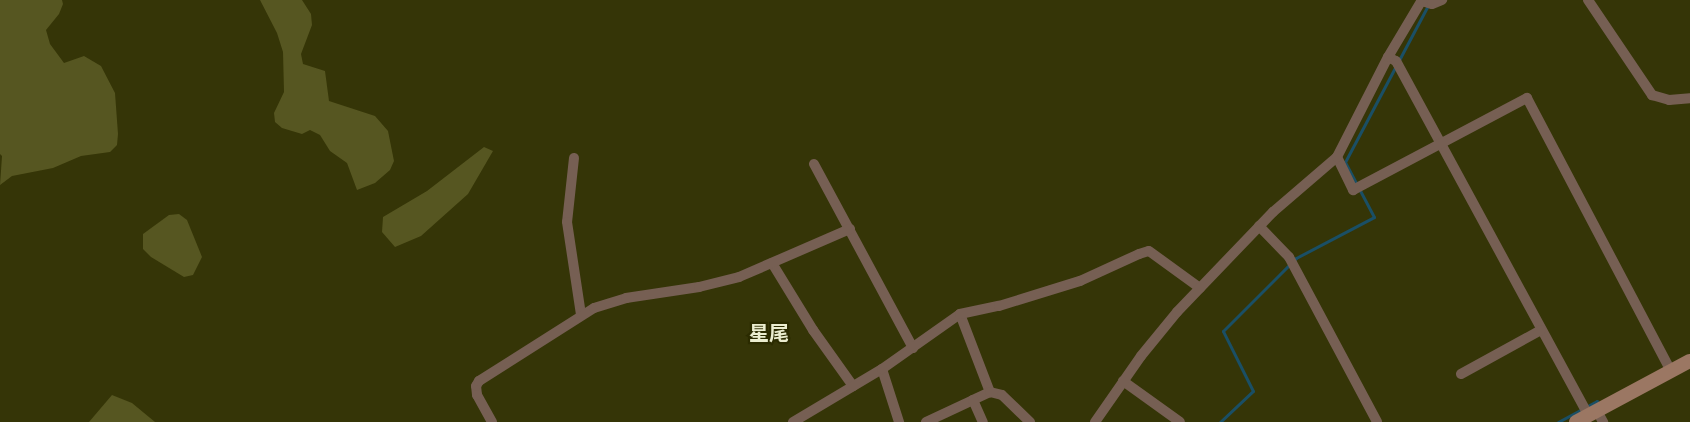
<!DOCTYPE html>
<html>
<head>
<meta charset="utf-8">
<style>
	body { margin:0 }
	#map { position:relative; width:1690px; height:422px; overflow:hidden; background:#353507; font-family:Manrope,"Noto Sans JP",sans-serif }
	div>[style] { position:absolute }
	.green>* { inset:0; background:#565621 }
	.stream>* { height:3px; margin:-1.5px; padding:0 1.5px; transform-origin:1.5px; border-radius:1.5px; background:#1a4f65 }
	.street>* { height:10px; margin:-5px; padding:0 5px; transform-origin:5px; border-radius:5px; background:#765f53 }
	.secondary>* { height:14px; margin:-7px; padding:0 7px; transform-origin:7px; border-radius:7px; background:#9b7763 }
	span { translate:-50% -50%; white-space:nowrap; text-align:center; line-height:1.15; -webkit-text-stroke:4.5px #2b2b00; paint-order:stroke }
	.quarter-label { font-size:20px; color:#ebedcf; font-weight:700 }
</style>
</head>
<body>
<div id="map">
	<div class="green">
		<div style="clip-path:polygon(0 0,62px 0,63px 4px,59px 14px,46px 30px,50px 44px,64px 63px,84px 56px,101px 66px,115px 93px,118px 134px,117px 145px,110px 152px,81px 156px,53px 168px,12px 176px,0 185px,2px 156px,0 154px)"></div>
		<div style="clip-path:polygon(260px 0,302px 0,311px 14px,312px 25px,301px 54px,303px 64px,325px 71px,329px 101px,375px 116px,388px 131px,394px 161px,390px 170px,375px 183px,357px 190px,347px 163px,330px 151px,320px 135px,310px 130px,302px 134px,282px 128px,275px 122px,274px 113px,284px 92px,283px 52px,277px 33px)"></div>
		<div style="clip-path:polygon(484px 147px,493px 151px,468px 194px,421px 236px,395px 247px,382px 232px,383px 217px,427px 191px)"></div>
		<div style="clip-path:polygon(179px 214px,187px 220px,202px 257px,193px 275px,184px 277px,151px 257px,143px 249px,143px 234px,169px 215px)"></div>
		<div style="clip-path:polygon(112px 395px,132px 403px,155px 422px,89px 422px)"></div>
	</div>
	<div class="stream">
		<div style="left:1220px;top:422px;width:45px;rotate:-43.2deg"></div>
		<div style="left:1253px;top:391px;width:67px;rotate:-116.6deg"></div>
		<div style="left:1223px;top:331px;width:103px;rotate:-45deg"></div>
		<div style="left:1296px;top:258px;width:88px;rotate:-27.7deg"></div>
		<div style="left:1374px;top:217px;width:62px;rotate:-117.8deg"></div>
		<div style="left:1345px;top:162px;width:178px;rotate:-62.1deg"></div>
		<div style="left:1558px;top:422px;width:44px;rotate:-28.3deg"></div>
		<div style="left:1597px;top:401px;width:5px;rotate:68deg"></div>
	</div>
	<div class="street">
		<div style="left:1588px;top:0;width:115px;rotate:56deg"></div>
		<div style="left:1652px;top:95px;width:18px;rotate:16deg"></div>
		<div style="left:1669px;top:100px;width:21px;rotate:-5deg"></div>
		<div style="left:1422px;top:1px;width:10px;rotate:17deg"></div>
		<div style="left:1432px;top:4px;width:11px;rotate:-22deg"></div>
		<div style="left:1388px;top:57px;width:9px;rotate:27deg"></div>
		<div style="left:1396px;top:61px;width:403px;rotate:61.5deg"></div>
		<div style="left:1337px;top:157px;width:37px;rotate:64deg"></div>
		<div style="left:1353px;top:190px;width:197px;rotate:-27.9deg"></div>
		<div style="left:1527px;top:98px;width:309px;rotate:62.2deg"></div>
		<div style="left:574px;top:158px;width:64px;rotate:96.2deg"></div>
		<div style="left:567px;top:222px;width:94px;rotate:81.4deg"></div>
		<div style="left:814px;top:164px;width:209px;rotate:61.7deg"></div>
		<div style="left:1259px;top:226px;width:43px;rotate:45.9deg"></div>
		<div style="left:1289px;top:257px;width:187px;rotate:61.9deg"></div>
		<div style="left:772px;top:263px;width:79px;rotate:58.5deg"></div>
		<div style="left:813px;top:330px;width:69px;rotate:54.5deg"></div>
		<div style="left:960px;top:314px;width:84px;rotate:69deg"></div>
		<div style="left:990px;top:392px;width:19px;rotate:155deg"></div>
		<div style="left:882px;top:369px;width:56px;rotate:72.2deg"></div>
		<div style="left:1461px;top:374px;width:91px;rotate:-28.8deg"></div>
		<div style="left:1123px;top:381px;width:70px;rotate:35.7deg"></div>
		<div style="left:990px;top:392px;width:12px;rotate:14deg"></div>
		<div style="left:1002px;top:395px;width:39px;rotate:44deg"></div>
		<div style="left:1597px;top:411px;width:13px;rotate:61deg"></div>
		<div style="left:492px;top:422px;width:31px;rotate:-119deg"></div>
		<div style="left:477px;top:395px;width:9px;rotate:-96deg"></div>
		<div style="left:476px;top:386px;width:6px;rotate:-59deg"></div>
		<div style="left:479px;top:381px;width:136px;rotate:-32.4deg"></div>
		<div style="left:594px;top:308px;width:34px;rotate:-17deg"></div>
		<div style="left:626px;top:298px;width:74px;rotate:-8.6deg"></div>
		<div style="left:699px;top:287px;width:41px;rotate:-14deg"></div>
		<div style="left:739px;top:277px;width:121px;rotate:-23.4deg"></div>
		<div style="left:793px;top:422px;width:104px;rotate:-30.8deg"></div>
		<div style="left:882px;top:369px;width:95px;rotate:-35.2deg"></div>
		<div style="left:960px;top:314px;width:40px;rotate:-12deg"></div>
		<div style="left:999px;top:306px;width:85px;rotate:-17.2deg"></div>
		<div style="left:1080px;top:281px;width:65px;rotate:-24.6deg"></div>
		<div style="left:1139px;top:254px;width:10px;rotate:-17deg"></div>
		<div style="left:1149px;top:251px;width:63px;rotate:36deg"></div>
		<div style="left:926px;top:422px;width:52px;rotate:-25.1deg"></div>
		<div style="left:973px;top:400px;width:24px;rotate:66deg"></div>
		<div style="left:1095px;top:422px;width:80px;rotate:-55.1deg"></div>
		<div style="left:1141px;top:356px;width:57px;rotate:-50.7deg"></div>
		<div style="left:1177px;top:312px;width:139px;rotate:-46.2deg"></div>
		<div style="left:1273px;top:212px;width:84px;rotate:-40.7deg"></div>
		<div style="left:1337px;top:157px;width:112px;rotate:-63deg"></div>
		<div style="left:1388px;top:57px;width:66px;rotate:-59.2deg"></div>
	</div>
	<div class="secondary">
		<div style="left:1576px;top:422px;width:129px;rotate:-28.2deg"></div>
	</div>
	<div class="quarter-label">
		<span style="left:769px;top:332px">星尾</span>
	</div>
</div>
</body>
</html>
